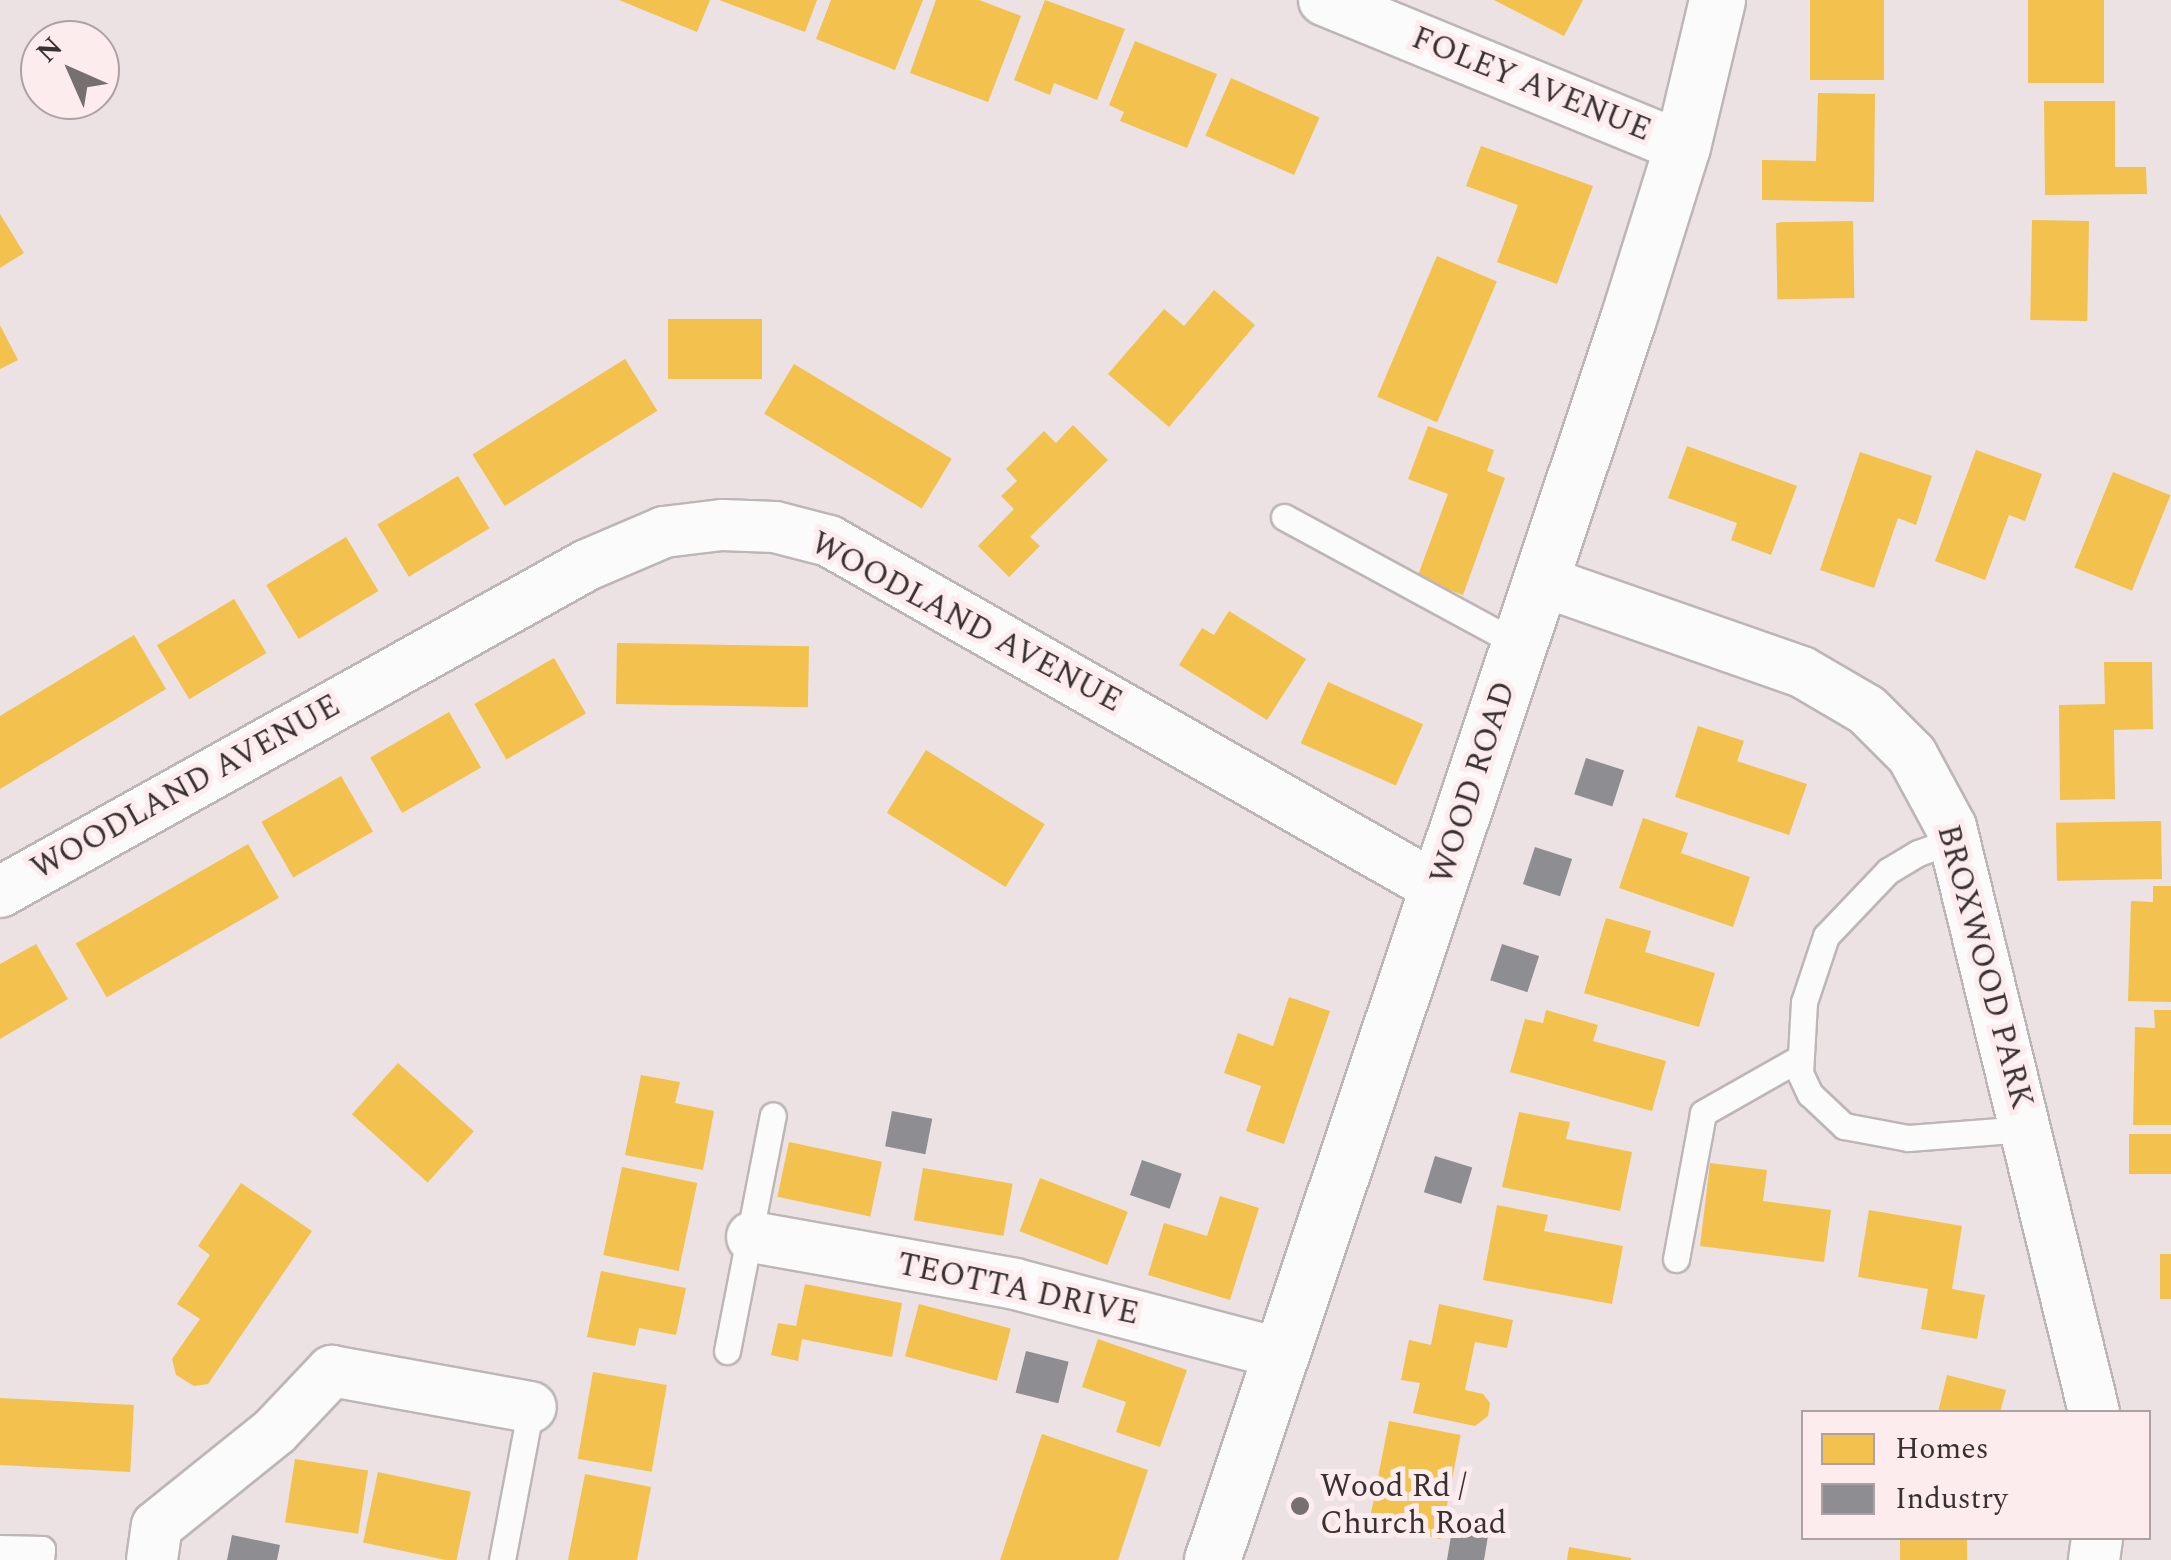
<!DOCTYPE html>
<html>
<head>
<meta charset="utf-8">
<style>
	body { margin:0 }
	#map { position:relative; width:2171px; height:1560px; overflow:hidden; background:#ece2e4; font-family:Spectral,serif }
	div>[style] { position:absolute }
	.homes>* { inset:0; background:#f2c14e; transform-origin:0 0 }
	.industry>* { inset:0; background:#8d8d92; transform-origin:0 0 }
	.roads { filter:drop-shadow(2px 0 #bdb6b7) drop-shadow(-2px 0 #bdb6b7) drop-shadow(0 2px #bdb6b7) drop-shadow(0 -2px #bdb6b7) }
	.service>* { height:25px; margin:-12.5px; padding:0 12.5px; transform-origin:12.5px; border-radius:12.5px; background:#fcfbfb }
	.minor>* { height:50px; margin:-25px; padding:0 25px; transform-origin:25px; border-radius:25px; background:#fcfbfb }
	.tertiary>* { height:55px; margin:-27.5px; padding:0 27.5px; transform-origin:27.5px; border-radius:27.5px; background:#fcfbfb }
	.dots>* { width:28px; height:28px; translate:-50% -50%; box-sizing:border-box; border:5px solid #fdeced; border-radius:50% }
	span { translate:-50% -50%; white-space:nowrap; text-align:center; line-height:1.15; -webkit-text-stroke:10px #fdeced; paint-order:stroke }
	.street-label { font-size:32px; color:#383132 }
	.poi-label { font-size:32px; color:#383132 }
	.left { translate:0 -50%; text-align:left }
	.legend { position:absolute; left:1801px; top:1410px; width:350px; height:130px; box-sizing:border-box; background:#fdeced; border:2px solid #aea1a2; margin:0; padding:12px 18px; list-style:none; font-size:30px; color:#383132 }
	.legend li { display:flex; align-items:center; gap:20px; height:50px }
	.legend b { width:50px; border:2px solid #aea1a2 }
	.north { position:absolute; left:20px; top:20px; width:100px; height:100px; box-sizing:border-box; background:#fdeced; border:2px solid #aea1a2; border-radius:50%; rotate:315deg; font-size:28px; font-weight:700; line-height:40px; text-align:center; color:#383132 }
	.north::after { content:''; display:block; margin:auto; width:35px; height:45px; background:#776f70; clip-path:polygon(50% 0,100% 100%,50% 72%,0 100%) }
</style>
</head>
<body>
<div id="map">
	<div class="homes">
		<div style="clip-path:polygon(619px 0,710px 0,697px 32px)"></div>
		<div style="clip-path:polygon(719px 0,817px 0,805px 32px)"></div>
		<div style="clip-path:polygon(831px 0,923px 0,895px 70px,816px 39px)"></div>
		<div style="clip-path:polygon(936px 0,979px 0,1021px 16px,988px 102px,910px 73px)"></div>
		<div style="clip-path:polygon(1045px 0,1125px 29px,1097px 100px,1054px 83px,1050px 95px,1014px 80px)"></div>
		<div style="clip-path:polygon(1494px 0,1583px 0,1564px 36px)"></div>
		<div style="left:1810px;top:0;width:74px;height:80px"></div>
		<div style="left:2028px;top:0;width:76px;height:83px"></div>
		<div style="clip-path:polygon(1135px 41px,1217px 74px,1187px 148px,1120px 121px,1124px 112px,1109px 105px)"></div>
		<div style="left:1231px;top:78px;width:97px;height:63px;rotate:24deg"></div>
		<div style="clip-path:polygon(1818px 93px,1875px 94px,1874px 202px,1762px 200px,1762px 160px,1816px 161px)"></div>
		<div style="clip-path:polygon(2044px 101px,2115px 101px,2115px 167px,2146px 167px,2147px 194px,2045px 195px)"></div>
		<div style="clip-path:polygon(1481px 146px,1593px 186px,1557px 284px,1497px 262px,1518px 205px,1466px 186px)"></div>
		<div style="clip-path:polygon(0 214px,24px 253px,0 268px)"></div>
		<div style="left:2032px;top:220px;width:57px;height:100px;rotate:1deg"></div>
		<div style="left:1853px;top:221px;width:77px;height:77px;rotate:89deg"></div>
		<div style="left:1437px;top:256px;width:65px;height:153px;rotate:23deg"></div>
		<div style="clip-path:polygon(1214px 290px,1255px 325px,1169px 427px,1108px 374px,1164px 309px,1184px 326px)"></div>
		<div style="left:668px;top:319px;width:94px;height:60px"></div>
		<div style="clip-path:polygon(0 325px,18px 360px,0 369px)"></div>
		<div style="left:625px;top:359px;width:61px;height:180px;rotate:58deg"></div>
		<div style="left:794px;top:364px;width:184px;height:58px;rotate:31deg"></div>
		<div style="clip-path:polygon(1073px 425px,1108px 460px,1030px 537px,1040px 546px,1009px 577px,978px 546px,1014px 509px,1001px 496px,1017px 481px,1006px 469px,1044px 431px,1056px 443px)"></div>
		<div style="clip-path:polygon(1428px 426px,1494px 450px,1487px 471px,1505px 478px,1463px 595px,1417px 578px,1448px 494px,1408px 479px)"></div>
		<div style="clip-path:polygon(1687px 446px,1797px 486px,1771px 555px,1731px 540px,1737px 523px,1668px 498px)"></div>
		<div style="clip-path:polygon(1976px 450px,2042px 474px,2025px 521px,2009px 515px,1985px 580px,1935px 561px)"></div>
		<div style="clip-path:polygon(1860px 452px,1932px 476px,1916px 525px,1898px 518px,1874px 588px,1820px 570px)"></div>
		<div style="left:2113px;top:472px;width:62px;height:103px;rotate:22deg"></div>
		<div style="left:458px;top:476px;width:61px;height:94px;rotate:59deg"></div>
		<div style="left:346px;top:537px;width:63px;height:93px;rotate:59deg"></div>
		<div style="left:234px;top:599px;width:63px;height:90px;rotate:59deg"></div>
		<div style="clip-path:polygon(1229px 611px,1306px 659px,1267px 720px,1179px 665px,1202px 628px,1214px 635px)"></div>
		<div style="clip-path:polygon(134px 635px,166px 689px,0 789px,0 716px)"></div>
		<div style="left:617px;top:643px;width:192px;height:61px;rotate:1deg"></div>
		<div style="left:554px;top:658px;width:64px;height:92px;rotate:60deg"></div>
		<div style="clip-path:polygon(2104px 662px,2152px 662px,2153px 729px,2114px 730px,2115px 799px,2060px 800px,2059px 705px,2105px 704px)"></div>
		<div style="left:1328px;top:682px;width:104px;height:67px;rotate:24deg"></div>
		<div style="left:449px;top:712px;width:64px;height:91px;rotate:60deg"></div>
		<div style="clip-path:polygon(1698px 726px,1744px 741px,1737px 761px,1807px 784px,1789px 835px,1675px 797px)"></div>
		<div style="left:926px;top:750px;width:140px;height:74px;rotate:32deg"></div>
		<div style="left:341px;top:776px;width:64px;height:92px;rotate:60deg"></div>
		<div style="clip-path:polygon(1643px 818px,1688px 833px,1681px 853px,1750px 877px,1733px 927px,1619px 888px)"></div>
		<div style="left:2161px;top:821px;width:58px;height:105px;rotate:89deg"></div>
		<div style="left:248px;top:844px;width:62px;height:199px;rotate:60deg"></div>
		<div style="clip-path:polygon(2153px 886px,2171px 886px,2171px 1002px,2128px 1001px,2131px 901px,2153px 902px)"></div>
		<div style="clip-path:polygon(1606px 918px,1651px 931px,1645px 952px,1715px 973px,1699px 1027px,1584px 993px)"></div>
		<div style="clip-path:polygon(36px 944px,68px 999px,0 1039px,0 964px)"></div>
		<div style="clip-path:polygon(1289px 997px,1330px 1011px,1284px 1144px,1246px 1131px,1261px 1086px,1224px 1073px,1238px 1033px,1273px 1046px)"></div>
		<div style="clip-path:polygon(1546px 1010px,1598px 1025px,1593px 1041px,1666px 1061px,1652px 1111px,1510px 1072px,1525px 1019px,1543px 1023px)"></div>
		<div style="clip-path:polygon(2154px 1010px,2171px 1010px,2171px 1125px,2133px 1125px,2135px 1027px,2155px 1028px)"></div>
		<div style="left:398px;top:1063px;width:102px;height:69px;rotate:42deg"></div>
		<div style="clip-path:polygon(641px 1075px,680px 1082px,675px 1103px,714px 1111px,703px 1170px,625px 1155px)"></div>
		<div style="clip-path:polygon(1519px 1112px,1570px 1122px,1566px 1139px,1632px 1152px,1620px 1211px,1502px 1187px)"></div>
		<div style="left:2171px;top:1134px;width:40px;height:42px;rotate:90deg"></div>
		<div style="left:789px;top:1142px;width:95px;height:56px;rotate:12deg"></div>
		<div style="clip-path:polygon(1710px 1163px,1767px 1170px,1763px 1201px,1831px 1210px,1824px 1262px,1700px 1246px)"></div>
		<div style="left:622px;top:1167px;width:77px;height:90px;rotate:12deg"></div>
		<div style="left:923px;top:1168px;width:91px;height:53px;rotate:10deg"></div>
		<div style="left:1040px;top:1178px;width:94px;height:57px;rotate:21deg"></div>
		<div style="clip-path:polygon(241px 1183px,312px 1231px,208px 1384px,194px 1386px,176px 1375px,172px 1359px,200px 1319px,177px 1304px,210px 1255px,198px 1246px)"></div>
		<div style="clip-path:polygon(1220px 1196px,1259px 1208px,1230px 1300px,1148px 1275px,1164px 1223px,1207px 1236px)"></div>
		<div style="clip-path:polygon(1497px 1205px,1548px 1215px,1544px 1231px,1623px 1246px,1612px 1304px,1483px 1280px)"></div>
		<div style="clip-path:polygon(1869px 1210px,1962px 1226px,1952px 1289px,1985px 1295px,1977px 1339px,1921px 1329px,1928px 1289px,1858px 1277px)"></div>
		<div style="left:2160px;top:1254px;width:11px;height:45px"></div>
		<div style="clip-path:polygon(601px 1271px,686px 1288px,676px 1335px,639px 1328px,635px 1346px,587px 1337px)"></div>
		<div style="clip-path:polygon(805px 1284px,902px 1303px,892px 1357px,802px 1339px,798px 1361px,771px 1355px,778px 1323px,796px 1326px)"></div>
		<div style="left:919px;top:1304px;width:95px;height:54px;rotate:15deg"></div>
		<div style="clip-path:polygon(1439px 1304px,1513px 1320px,1507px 1348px,1475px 1342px,1465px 1390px,1483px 1394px,1490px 1403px,1488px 1416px,1475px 1426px,1413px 1413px,1420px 1383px,1401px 1380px,1409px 1340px,1431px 1345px)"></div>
		<div style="clip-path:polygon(1098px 1339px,1187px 1370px,1160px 1447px,1116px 1432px,1126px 1402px,1082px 1387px)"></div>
		<div style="left:593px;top:1372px;width:75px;height:88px;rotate:10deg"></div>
		<div style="clip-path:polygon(1947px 1375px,2006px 1390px,2000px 1412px,1938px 1412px)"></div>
		<div style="left:0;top:1398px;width:134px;height:67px;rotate:3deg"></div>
		<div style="left:1389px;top:1421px;width:73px;height:106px;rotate:11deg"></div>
		<div style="clip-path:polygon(1042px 1434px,1148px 1470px,1118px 1560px,1000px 1560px)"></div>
		<div style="left:295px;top:1459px;width:74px;height:64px;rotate:9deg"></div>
		<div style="left:378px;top:1472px;width:95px;height:72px;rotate:12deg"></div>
		<div style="clip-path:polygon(585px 1474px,651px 1487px,637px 1560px,568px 1560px)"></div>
		<div style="left:1900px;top:1538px;width:67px;height:23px"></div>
		<div style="clip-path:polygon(1569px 1547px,1631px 1558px,1631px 1560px,1567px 1560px)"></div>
	</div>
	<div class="industry">
		<div style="left:1586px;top:758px;width:40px;height:38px;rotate:18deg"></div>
		<div style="left:1535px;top:847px;width:39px;height:39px;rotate:18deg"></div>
		<div style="left:1502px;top:944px;width:39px;height:38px;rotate:18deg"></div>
		<div style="left:892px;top:1111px;width:41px;height:36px;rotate:11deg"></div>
		<div style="left:1435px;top:1156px;width:39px;height:38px;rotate:17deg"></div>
		<div style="left:1142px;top:1160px;width:42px;height:37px;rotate:19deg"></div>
		<div style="left:1026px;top:1351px;width:44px;height:43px;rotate:14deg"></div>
		<div style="clip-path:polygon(1453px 1524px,1489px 1530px,1484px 1560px,1447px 1560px)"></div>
		<div style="clip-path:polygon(232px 1535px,280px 1545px,277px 1560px,227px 1560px)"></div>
	</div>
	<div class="roads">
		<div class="service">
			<div style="left:1284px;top:517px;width:268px;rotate:28.5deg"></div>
			<div style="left:1954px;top:840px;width:38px;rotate:160deg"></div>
			<div style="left:1918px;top:853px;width:35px;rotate:149deg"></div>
			<div style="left:1888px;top:871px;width:90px;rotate:133.6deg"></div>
			<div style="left:1826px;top:936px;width:70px;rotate:108.4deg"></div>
			<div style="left:1804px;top:1002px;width:71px;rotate:93.2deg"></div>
			<div style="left:1800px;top:1073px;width:23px;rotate:65deg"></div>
			<div style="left:1810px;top:1094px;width:47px;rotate:43.3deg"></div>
			<div style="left:1844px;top:1126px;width:65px;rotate:10.6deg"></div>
			<div style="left:1908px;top:1138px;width:118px;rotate:-4.4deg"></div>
			<div style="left:1676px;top:1259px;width:148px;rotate:-79.5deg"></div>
			<div style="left:1703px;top:1113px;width:112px;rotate:-29.6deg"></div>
			<div style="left:727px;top:1351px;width:240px;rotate:-79deg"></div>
			<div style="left:0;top:1548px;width:42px;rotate:1.4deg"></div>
			<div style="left:42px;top:1549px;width:11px;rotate:95deg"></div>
			<div style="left:502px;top:1560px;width:156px;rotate:-79.3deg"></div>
		</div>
		<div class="minor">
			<div style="left:1324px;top:0;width:387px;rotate:22.3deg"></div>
			<div style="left:1542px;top:581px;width:275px;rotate:19.3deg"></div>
			<div style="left:1802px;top:672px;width:75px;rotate:30.3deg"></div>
			<div style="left:1867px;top:710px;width:64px;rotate:45deg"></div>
			<div style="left:1912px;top:755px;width:82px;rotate:61.6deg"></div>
			<div style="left:1951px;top:827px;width:602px;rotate:76.26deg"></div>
			<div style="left:0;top:892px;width:672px;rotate:-29.12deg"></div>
			<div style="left:587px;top:565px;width:84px;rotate:-23.2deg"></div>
			<div style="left:664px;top:532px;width:58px;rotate:-6.9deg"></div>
			<div style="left:722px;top:525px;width:53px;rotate:2.2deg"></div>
			<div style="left:775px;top:527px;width:56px;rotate:14.5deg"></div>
			<div style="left:829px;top:541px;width:702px;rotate:29.7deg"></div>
			<div style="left:752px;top:1237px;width:267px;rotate:10.1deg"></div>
			<div style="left:1015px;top:1284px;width:276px;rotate:14.7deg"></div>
			<div style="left:152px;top:1560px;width:34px;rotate:-82deg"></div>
			<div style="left:157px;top:1526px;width:151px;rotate:-38.8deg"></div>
			<div style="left:275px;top:1431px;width:83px;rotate:-46.5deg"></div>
			<div style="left:332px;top:1371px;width:202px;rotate:10.3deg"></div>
			<div style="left:2094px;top:1560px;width:22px;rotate:-82deg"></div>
		</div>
		<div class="tertiary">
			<div style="left:1212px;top:1560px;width:1306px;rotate:-71.47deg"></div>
			<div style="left:1627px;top:322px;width:183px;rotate:-72.6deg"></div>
			<div style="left:1682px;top:147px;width:151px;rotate:-76.6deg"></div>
		</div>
	</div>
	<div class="dots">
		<div style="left:1300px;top:1506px;background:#776f70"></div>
	</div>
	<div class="street-label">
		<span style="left:1531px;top:85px;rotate:22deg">FOLEY AVENUE</span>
		<span style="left:966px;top:623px;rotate:28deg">WOODLAND AVENUE</span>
		<span style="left:1474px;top:783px;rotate:-72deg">WOOD ROAD</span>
		<span style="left:186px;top:788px;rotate:-29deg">WOODLAND AVENUE</span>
		<span style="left:1984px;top:967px;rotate:75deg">BROXWOOD PARK</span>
		<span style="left:1018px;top:1290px;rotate:12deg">TEOTTA DRIVE</span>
	</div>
	<div class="poi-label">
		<span class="left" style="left:1320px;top:1506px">Wood Rd /<br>Church Road</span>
	</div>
	<ul class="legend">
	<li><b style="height:28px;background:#f2c14e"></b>Homes</li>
	<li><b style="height:28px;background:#8d8d92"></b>Industry</li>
	</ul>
	<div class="north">N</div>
</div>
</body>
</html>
